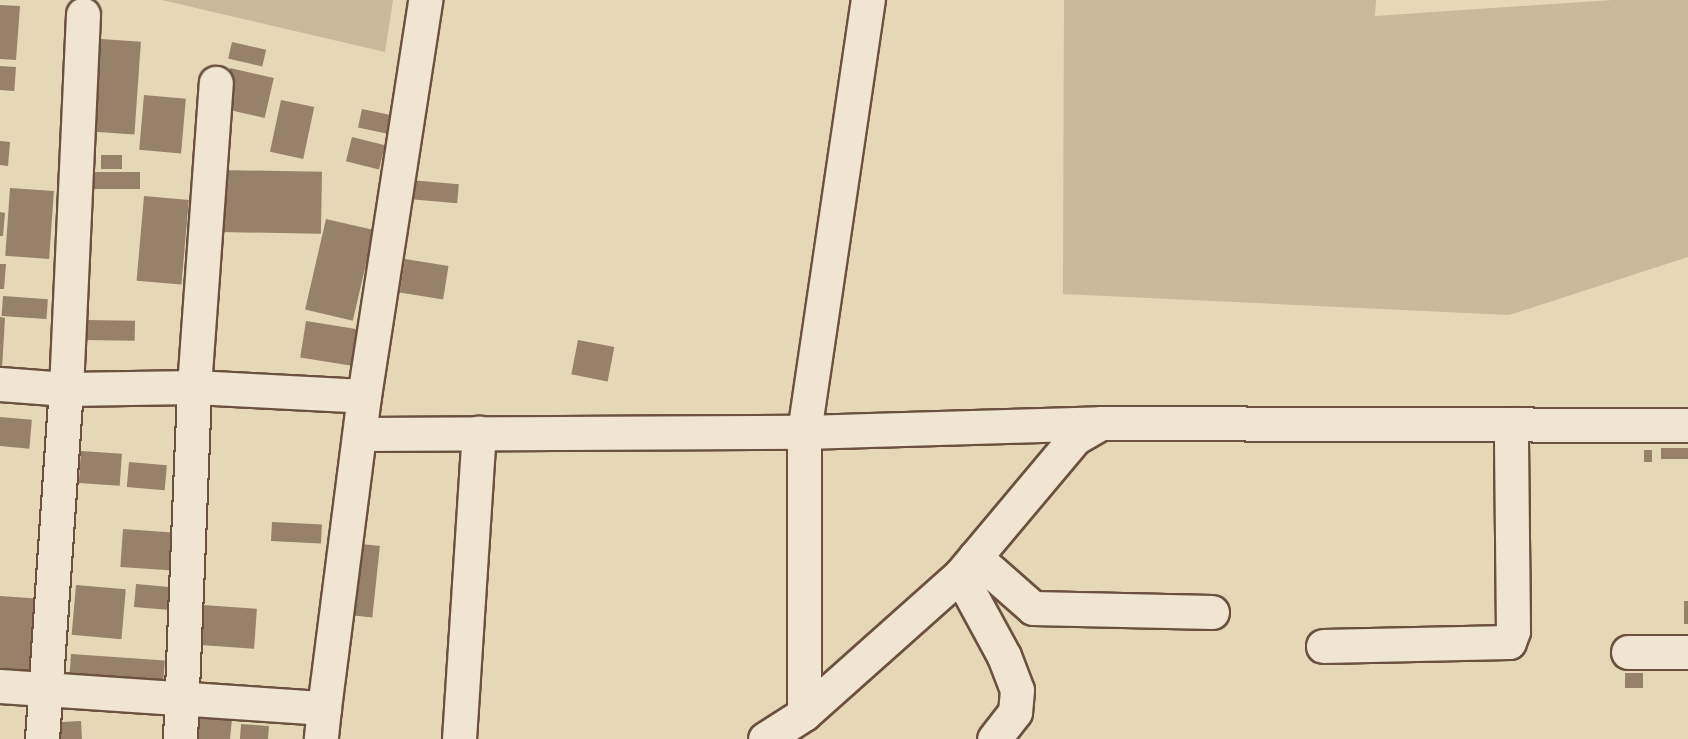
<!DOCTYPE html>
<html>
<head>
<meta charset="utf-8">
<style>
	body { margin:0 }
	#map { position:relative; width:1688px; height:739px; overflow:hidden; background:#e6d7b6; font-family:"IM FELL DW Pica",serif }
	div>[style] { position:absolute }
	.green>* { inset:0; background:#cab99b }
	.building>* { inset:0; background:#978169; transform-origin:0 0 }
	.roads { filter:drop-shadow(2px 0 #6b513e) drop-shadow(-2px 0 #6b513e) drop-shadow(0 2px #6b513e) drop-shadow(0 -2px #6b513e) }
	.minor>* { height:33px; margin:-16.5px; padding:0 16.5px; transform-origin:16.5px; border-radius:16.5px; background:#efe5d0 }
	span { translate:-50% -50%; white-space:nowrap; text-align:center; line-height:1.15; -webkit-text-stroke:4.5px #efe5d0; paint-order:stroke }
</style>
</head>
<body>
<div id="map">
	<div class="green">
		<div style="clip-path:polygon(162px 0,393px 0,385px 52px)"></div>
		<div style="clip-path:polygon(1064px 0,1376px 0,1375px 16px,1613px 0,1688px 0,1688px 257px,1509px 315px,1063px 294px)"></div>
	</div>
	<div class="building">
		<div style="clip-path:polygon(0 5px,20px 6px,16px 60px,0 59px)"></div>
		<div style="left:101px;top:39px;width:40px;height:93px;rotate:4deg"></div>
		<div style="left:232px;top:42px;width:35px;height:17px;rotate:13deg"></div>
		<div style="left:0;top:66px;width:16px;height:24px;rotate:4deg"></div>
		<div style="left:230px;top:68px;width:45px;height:41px;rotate:13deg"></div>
		<div style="left:144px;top:95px;width:42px;height:55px;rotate:5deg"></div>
		<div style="left:281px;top:100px;width:34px;height:53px;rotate:12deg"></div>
		<div style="left:362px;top:109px;width:29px;height:19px;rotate:12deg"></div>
		<div style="left:352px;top:137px;width:34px;height:25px;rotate:14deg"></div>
		<div style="clip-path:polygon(0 141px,10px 142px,8px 166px,0 165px)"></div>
		<div style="left:101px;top:155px;width:21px;height:14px"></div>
		<div style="left:220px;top:170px;width:102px;height:62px;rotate:1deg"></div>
		<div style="left:140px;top:172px;width:17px;height:46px;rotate:90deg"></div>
		<div style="left:410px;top:180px;width:49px;height:19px;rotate:5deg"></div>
		<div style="left:10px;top:188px;width:44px;height:68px;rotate:4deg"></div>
		<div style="left:144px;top:196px;width:45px;height:85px;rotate:5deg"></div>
		<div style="clip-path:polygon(0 212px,5px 213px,3px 236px,0 236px)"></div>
		<div style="left:326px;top:219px;width:49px;height:93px;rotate:13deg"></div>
		<div style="left:405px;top:259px;width:44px;height:34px;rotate:9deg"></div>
		<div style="clip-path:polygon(0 264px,6px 264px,4px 289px,0 289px)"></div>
		<div style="left:3px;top:296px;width:45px;height:20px;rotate:4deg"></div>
		<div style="clip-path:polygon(0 317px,5px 318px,2px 368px,0 368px)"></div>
		<div style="left:87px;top:320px;width:48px;height:20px;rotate:1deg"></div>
		<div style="left:306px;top:321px;width:57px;height:37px;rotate:9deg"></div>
		<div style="left:578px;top:340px;width:37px;height:35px;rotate:11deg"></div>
		<div style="left:0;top:417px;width:32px;height:29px;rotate:5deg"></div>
		<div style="left:1688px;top:448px;width:11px;height:27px;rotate:90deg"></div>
		<div style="left:1644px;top:450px;width:8px;height:12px"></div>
		<div style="left:81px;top:451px;width:41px;height:32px;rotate:4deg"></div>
		<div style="left:129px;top:462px;width:38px;height:25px;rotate:5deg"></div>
		<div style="left:272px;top:522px;width:50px;height:19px;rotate:3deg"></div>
		<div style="left:123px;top:529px;width:53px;height:38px;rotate:4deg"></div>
		<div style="left:352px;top:543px;width:28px;height:72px;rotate:6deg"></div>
		<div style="left:136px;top:584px;width:36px;height:23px;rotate:5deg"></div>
		<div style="left:76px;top:585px;width:50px;height:50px;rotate:5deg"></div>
		<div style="left:0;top:596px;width:43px;height:82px;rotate:4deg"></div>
		<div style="left:1684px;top:601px;width:4px;height:23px"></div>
		<div style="left:203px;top:605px;width:54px;height:40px;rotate:4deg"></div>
		<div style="left:71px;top:654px;width:94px;height:26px;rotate:4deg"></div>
		<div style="left:1625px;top:673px;width:18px;height:15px"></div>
		<div style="clip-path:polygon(187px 715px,232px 719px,230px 739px,186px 739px)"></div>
		<div style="left:81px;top:721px;width:18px;height:29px;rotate:87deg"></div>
		<div style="left:241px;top:724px;width:28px;height:15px;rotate:4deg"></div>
	</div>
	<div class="roads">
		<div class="minor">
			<div style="left:0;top:384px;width:66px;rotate:4.3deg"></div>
			<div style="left:66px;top:389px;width:128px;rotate:-0.9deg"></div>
			<div style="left:194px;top:387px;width:170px;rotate:3deg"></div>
			<div style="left:360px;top:434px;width:444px;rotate:-0.3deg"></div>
			<div style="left:804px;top:432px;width:297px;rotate:-1.7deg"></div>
			<div style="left:975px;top:557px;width:77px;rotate:41.3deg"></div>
			<div style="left:1033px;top:608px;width:179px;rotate:1.3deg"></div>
			<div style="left:960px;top:575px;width:92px;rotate:61.5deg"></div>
			<div style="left:1004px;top:656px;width:36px;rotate:69deg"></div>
			<div style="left:1017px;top:690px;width:22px;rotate:95deg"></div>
			<div style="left:1015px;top:712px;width:34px;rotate:128deg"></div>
			<div style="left:1323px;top:646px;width:186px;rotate:-1.2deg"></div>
			<div style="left:1509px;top:642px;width:12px;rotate:-70deg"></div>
			<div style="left:1513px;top:631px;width:207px;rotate:-90.6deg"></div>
			<div style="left:1628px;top:652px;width:60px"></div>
			<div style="left:0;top:686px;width:325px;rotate:3.9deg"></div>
			<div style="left:324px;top:708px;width:31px;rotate:96deg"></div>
			<div style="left:324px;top:708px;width:315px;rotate:-82.7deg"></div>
			<div style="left:364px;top:396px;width:401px;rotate:-81.2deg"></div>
			<div style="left:804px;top:714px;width:282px;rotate:-90deg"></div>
			<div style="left:804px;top:432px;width:437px;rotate:-81.6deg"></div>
			<div style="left:42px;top:739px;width:351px;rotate:-86.1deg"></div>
			<div style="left:66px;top:389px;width:375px;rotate:-87.4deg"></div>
			<div style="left:180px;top:739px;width:352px;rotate:-87.7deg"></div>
			<div style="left:194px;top:387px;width:305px;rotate:-85.9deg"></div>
			<div style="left:459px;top:739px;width:307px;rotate:-86.3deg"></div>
			<div style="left:765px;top:739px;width:46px;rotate:-32.7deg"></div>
			<div style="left:804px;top:714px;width:209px;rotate:-41.7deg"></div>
			<div style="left:960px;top:575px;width:179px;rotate:-50deg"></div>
			<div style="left:1075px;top:438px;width:30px;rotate:-30deg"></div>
			<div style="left:1101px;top:423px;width:587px;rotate:0.2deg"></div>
		</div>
	</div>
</div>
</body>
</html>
